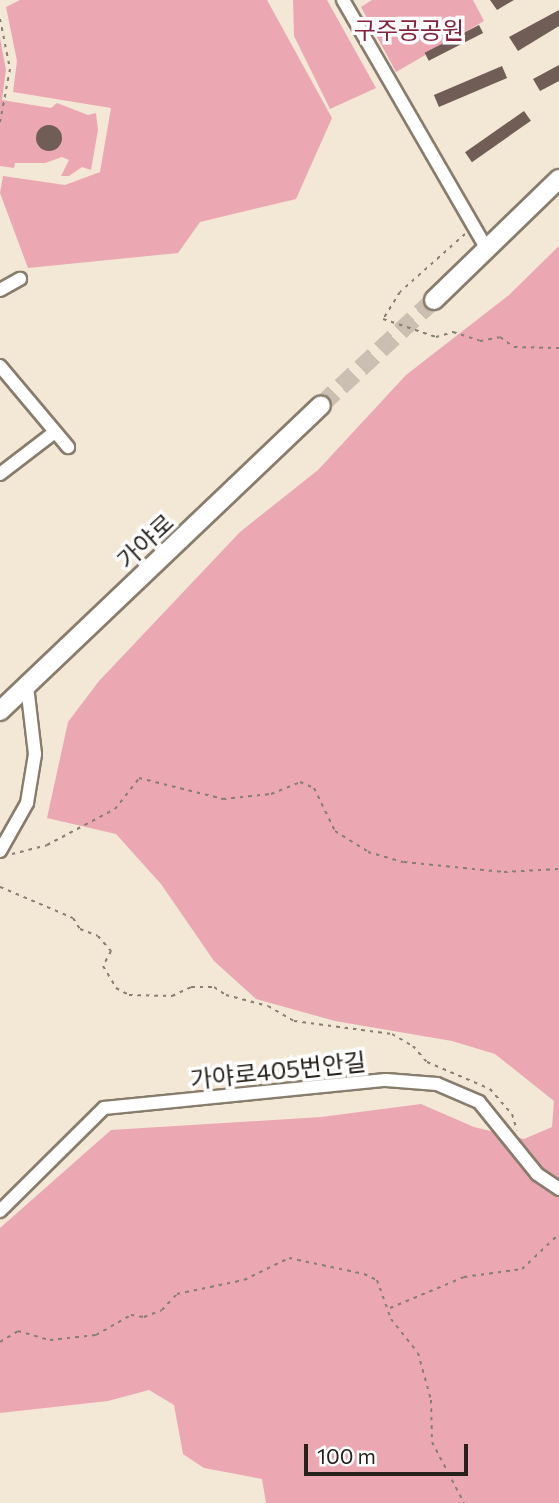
<!DOCTYPE html>
<html>
<head>
<meta charset="utf-8">
<style>
	body { margin:0 }
	#map { position:relative; width:559px; height:1503px; overflow:hidden; background:#f3e7d6; font-family:Commissioner,"Noto Sans KR",sans-serif }
	div>[style] { position:absolute }
	.green>* { inset:0; background:#eba8b2 }
	.building>* { inset:0; background:#6f5d56; transform-origin:0 0 }
	.round { border-radius:50% }
	.secondary-tunnel>* { height:18px; margin-top:-9px; transform-origin:0; background:repeating-linear-gradient(90deg,#cabfb1 0 18px,transparent 0 27px) }
	.path>* { height:2px; margin-top:-1px; transform-origin:0; background:repeating-linear-gradient(90deg,#867e73 0 3.5px,transparent 0 8.5px) }
	.roads { filter:drop-shadow(2px 0 #887d6d) drop-shadow(-2px 0 #887d6d) drop-shadow(0 2px #887d6d) drop-shadow(0 -2px #887d6d) }
	.street>* { height:12px; margin:-6px; padding:0 6px; transform-origin:6px; border-radius:6px; background:#fff }
	.secondary>* { height:18px; margin:-9px; padding:0 9px; transform-origin:9px; border-radius:9px; background:#fff }
	span { translate:-50% -50%; white-space:nowrap; text-align:center; line-height:1.15; -webkit-text-stroke:7px #fff; paint-order:stroke }
	.park-label { font-size:24px; color:#83233d }
	.street-label { font-size:24px; color:#26211b }
	.scale { position:absolute; left:304px; top:1444px; width:164px; height:32px; box-sizing:border-box; border:4px solid #26211b; border-top:0; padding-left:9px; font-size:21px; line-height:24px; white-space:nowrap; color:#26211b; -webkit-text-stroke:5px #fff; paint-order:stroke }
</style>
</head>
<body>
<div id="map">
	<div class="green">
		<div style="clip-path:polygon(20px 0,267px 0,332px 118px,296px 199px,200px 222px,178px 253px,28px 268px,0 193px,3px 176px,65px 185px,100px 172px,111px 108px,13px 92px,17px 61px,6px 7px)"></div>
		<div style="clip-path:polygon(293px 0,327px 0,376px 88px,330px 109px,294px 36px)"></div>
		<div style="clip-path:polygon(372px 0,473px 0,484px 21px,396px 72px,361px 7px)"></div>
		<div style="clip-path:polygon(0 38px,6px 70px,2px 100px,51px 108px,57px 103px,88px 115px,96px 113px,98px 130px,91px 170px,82px 167px,69px 176px,61px 176px,69px 160px,62px 157px,45px 163px,15px 163px,14px 168px,0 166px)"></div>
		<div style="clip-path:polygon(559px 246px,559px 1503px,266px 1503px,262px 1479px,204px 1468px,183px 1454px,174px 1405px,149px 1390px,108px 1401px,0 1413px,0 1228px,111px 1130px,321px 1117px,421px 1104px,474px 1127px,524px 1139px,552px 1127px,554px 1101px,495px 1054px,452px 1041px,335px 1021px,256px 999px,214px 961px,161px 884px,116px 834px,47px 818px,68px 722px,99px 681px,240px 532px,318px 470px,406px 375px,509px 295px)"></div>
	</div>
	<div class="building">
		<div style="clip-path:polygon(490px 0,514px 0,497px 10px)"></div>
		<div style="clip-path:polygon(559px 10px,559px 26px,518px 51px,509px 37px)"></div>
		<div style="left:479px;top:25px;width:9px;height:61px;rotate:63deg"></div>
		<div style="clip-path:polygon(559px 65px,559px 81px,540px 91px,533px 79px)"></div>
		<div style="left:502px;top:66px;width:13px;height:74px;rotate:67deg"></div>
		<div style="left:524px;top:111px;width:12px;height:72px;rotate:55deg"></div>
		<div class="round" style="left:36px;top:125px;width:26px;height:26px"></div>
	</div>
	<div class="secondary-tunnel">
		<div style="left:321px;top:405px;width:154px;rotate:-42.9deg"></div>
	</div>
	<div class="path">
		<div style="left:0;top:19px;width:51px;rotate:78.7deg"></div>
		<div style="left:10px;top:69px;width:54px;rotate:100.7deg"></div>
		<div style="left:465px;top:234px;width:87px;rotate:138.3deg"></div>
		<div style="left:400px;top:292px;width:32px;rotate:122deg"></div>
		<div style="left:383px;top:319px;width:56px;rotate:18.8deg"></div>
		<div style="left:436px;top:337px;width:18px;rotate:-16deg"></div>
		<div style="left:453px;top:332px;width:28px;rotate:18deg"></div>
		<div style="left:480px;top:341px;width:20px;rotate:-11deg"></div>
		<div style="left:500px;top:337px;width:17px;rotate:36deg"></div>
		<div style="left:514px;top:347px;width:45px;rotate:1.3deg"></div>
		<div style="left:12px;top:854px;width:36px;rotate:-14deg"></div>
		<div style="left:47px;top:845px;width:77px;rotate:-27.9deg"></div>
		<div style="left:115px;top:809px;width:39px;rotate:-52deg"></div>
		<div style="left:139px;top:778px;width:87px;rotate:14deg"></div>
		<div style="left:223px;top:799px;width:48px;rotate:-5.9deg"></div>
		<div style="left:271px;top:794px;width:31px;rotate:-22deg"></div>
		<div style="left:300px;top:782px;width:15px;rotate:23deg"></div>
		<div style="left:314px;top:788px;width:48px;rotate:64deg"></div>
		<div style="left:335px;top:831px;width:39px;rotate:32deg"></div>
		<div style="left:368px;top:852px;width:37px;rotate:16deg"></div>
		<div style="left:404px;top:862px;width:100px;rotate:5.7deg"></div>
		<div style="left:504px;top:872px;width:55px;rotate:-3.1deg"></div>
		<div style="left:0;top:887px;width:79px;rotate:23deg"></div>
		<div style="left:73px;top:918px;width:13px;rotate:58deg"></div>
		<div style="left:80px;top:929px;width:19px;rotate:21deg"></div>
		<div style="left:98px;top:936px;width:20px;rotate:49deg"></div>
		<div style="left:111px;top:951px;width:17px;rotate:118deg"></div>
		<div style="left:103px;top:966px;width:26px;rotate:59deg"></div>
		<div style="left:116px;top:988px;width:15px;rotate:28deg"></div>
		<div style="left:129px;top:995px;width:43px;rotate:1.3deg"></div>
		<div style="left:172px;top:996px;width:21px;rotate:-25deg"></div>
		<div style="left:191px;top:987px;width:23px"></div>
		<div style="left:214px;top:987px;width:14px;rotate:34deg"></div>
		<div style="left:226px;top:995px;width:43px;rotate:14.7deg"></div>
		<div style="left:268px;top:1006px;width:30px;rotate:30deg"></div>
		<div style="left:294px;top:1021px;width:99px;rotate:7.6deg"></div>
		<div style="left:392px;top:1034px;width:24px;rotate:30deg"></div>
		<div style="left:413px;top:1046px;width:21px;rotate:49deg"></div>
		<div style="left:427px;top:1062px;width:69px;rotate:23.2deg"></div>
		<div style="left:490px;top:1089px;width:33px;rotate:49deg"></div>
		<div style="left:512px;top:1114px;width:17px;rotate:73deg"></div>
		<div style="left:390px;top:1308px;width:80px;rotate:-22.7deg"></div>
		<div style="left:464px;top:1277px;width:59px;rotate:-7.9deg"></div>
		<div style="left:522px;top:1269px;width:51px;rotate:-43.4deg"></div>
		<div style="left:0;top:1342px;width:21px;rotate:-31deg"></div>
		<div style="left:18px;top:1331px;width:33px;rotate:16deg"></div>
		<div style="left:50px;top:1340px;width:46px;rotate:-6.2deg"></div>
		<div style="left:96px;top:1335px;width:40px;rotate:-29.7deg"></div>
		<div style="left:131px;top:1315px;width:13px;rotate:9deg"></div>
		<div style="left:144px;top:1317px;width:19px;rotate:-21deg"></div>
		<div style="left:162px;top:1310px;width:22px;rotate:-47deg"></div>
		<div style="left:177px;top:1294px;width:68px;rotate:-11.8deg"></div>
		<div style="left:244px;top:1280px;width:50px;rotate:-26.1deg"></div>
		<div style="left:289px;top:1258px;width:77px;rotate:12deg"></div>
		<div style="left:364px;top:1274px;width:14px;rotate:25deg"></div>
		<div style="left:377px;top:1280px;width:41px;rotate:70.3deg"></div>
		<div style="left:391px;top:1319px;width:43px;rotate:51.5deg"></div>
		<div style="left:418px;top:1353px;width:49px;rotate:74.5deg"></div>
		<div style="left:431px;top:1400px;width:42px;rotate:88.6deg"></div>
		<div style="left:432px;top:1442px;width:69px;rotate:62.3deg"></div>
	</div>
	<div class="roads">
		<div class="street">
			<div style="left:343px;top:0;width:288px;rotate:60deg"></div>
			<div style="left:0;top:290px;width:23px;rotate:-29deg"></div>
			<div style="left:0;top:366px;width:106px;rotate:50deg"></div>
			<div style="left:0;top:474px;width:69px;rotate:-37.4deg"></div>
			<div style="left:0;top:851px;width:55px;rotate:-60.6deg"></div>
			<div style="left:27px;top:803px;width:50px;rotate:-80.7deg"></div>
			<div style="left:35px;top:754px;width:68px;rotate:-96.7deg"></div>
			<div style="left:0;top:1211px;width:146px;rotate:-44.7deg"></div>
			<div style="left:104px;top:1108px;width:283px;rotate:-5.7deg"></div>
			<div style="left:386px;top:1080px;width:51px;rotate:4.5deg"></div>
			<div style="left:437px;top:1084px;width:46px;rotate:23.2deg"></div>
			<div style="left:479px;top:1102px;width:92px;rotate:51.1deg"></div>
			<div style="left:537px;top:1174px;width:27px;rotate:34deg"></div>
		</div>
		<div class="secondary">
			<div style="left:434px;top:300px;width:174px;rotate:-44.1deg"></div>
			<div style="left:0;top:711px;width:443px;rotate:-43.6deg"></div>
		</div>
	</div>
	<div class="park-label">
		<span style="left:409px;top:30px">구주공공원</span>
	</div>
	<div class="street-label">
		<span style="left:145px;top:541px;rotate:-43deg">가야로</span>
		<span style="left:278px;top:1070px;rotate:-6deg">가야로405번안길</span>
	</div>
	<div class="scale">100 m</div>
</div>
</body>
</html>
